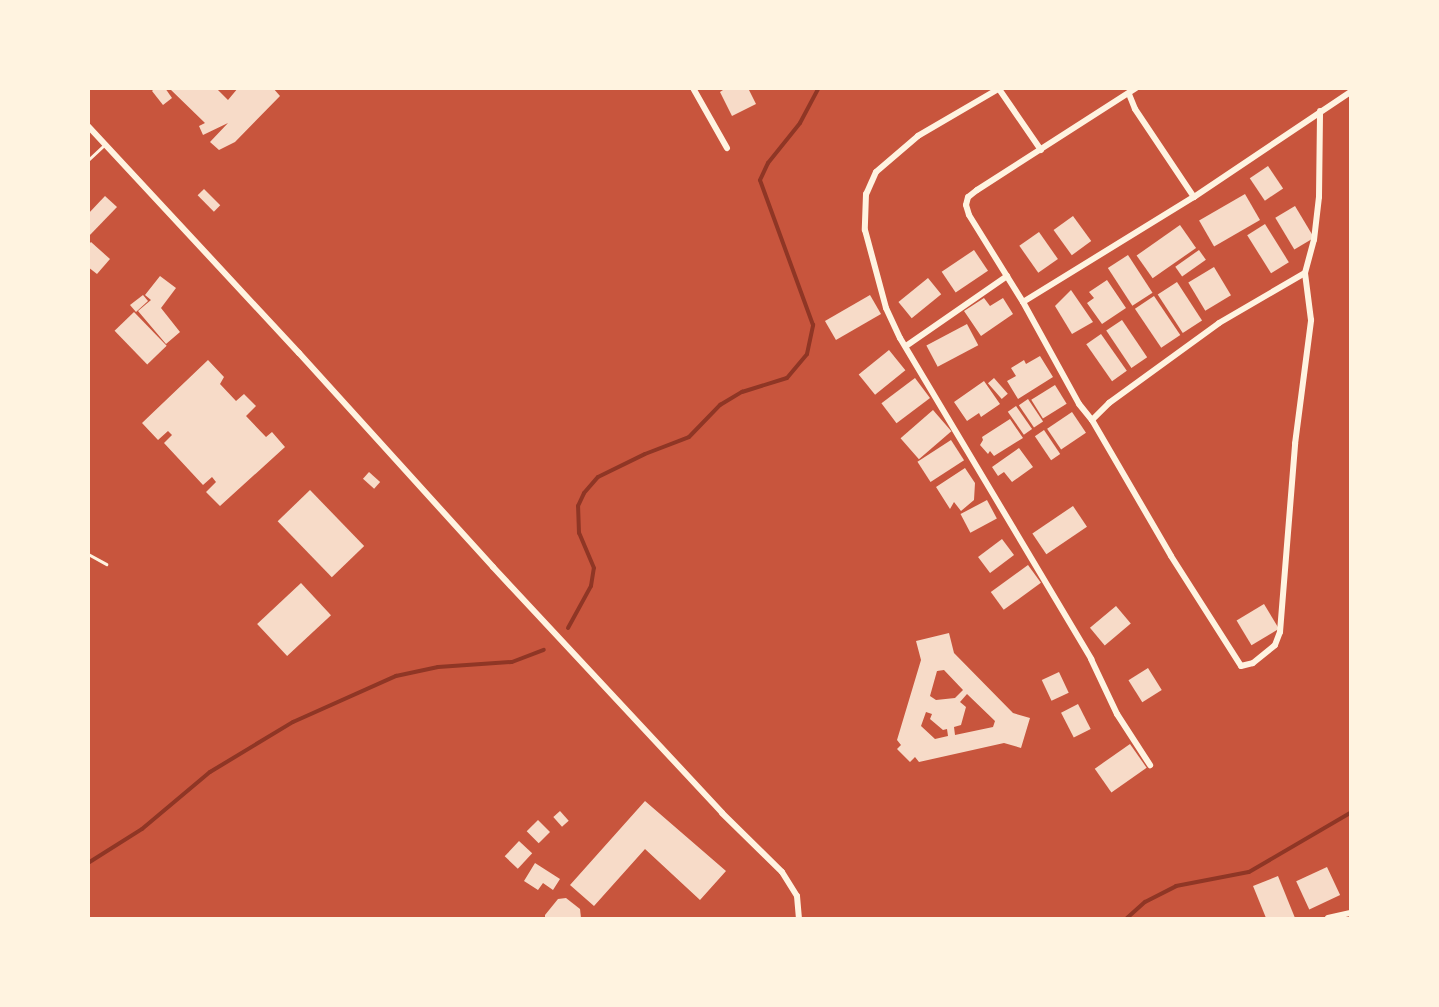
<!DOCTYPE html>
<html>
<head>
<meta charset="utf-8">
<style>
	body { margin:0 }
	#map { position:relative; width:1439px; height:1007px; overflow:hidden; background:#c8553d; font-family:"Fira Sans",sans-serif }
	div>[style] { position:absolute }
	.stream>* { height:4px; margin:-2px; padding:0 2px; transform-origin:2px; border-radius:2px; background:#8f3625 }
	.building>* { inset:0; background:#f7dbc8; transform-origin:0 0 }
	.service>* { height:3px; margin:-1.5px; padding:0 1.5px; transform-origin:1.5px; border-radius:1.5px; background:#fff3e0 }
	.minor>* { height:6px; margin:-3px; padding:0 3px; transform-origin:3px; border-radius:3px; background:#fff3e0 }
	span { translate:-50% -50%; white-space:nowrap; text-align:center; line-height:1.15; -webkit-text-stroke:4.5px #fff3e0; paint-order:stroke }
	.frame { position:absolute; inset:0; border:90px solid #fff3e0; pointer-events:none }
</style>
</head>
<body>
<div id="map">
	<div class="stream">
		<div style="left:568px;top:628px;width:48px;rotate:-61.3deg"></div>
		<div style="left:591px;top:586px;width:18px;rotate:-81deg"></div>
		<div style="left:594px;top:568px;width:38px;rotate:-113deg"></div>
		<div style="left:579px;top:533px;width:27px;rotate:-92deg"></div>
		<div style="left:578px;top:506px;width:14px;rotate:-65deg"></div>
		<div style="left:584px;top:493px;width:21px;rotate:-49deg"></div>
		<div style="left:598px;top:477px;width:52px;rotate:-26.1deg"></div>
		<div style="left:645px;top:454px;width:47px;rotate:-21.1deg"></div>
		<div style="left:689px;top:437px;width:45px;rotate:-45.9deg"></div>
		<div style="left:720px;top:405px;width:26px;rotate:-31deg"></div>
		<div style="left:742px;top:392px;width:47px;rotate:-17.3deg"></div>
		<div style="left:787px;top:378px;width:31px;rotate:-50deg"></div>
		<div style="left:807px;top:354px;width:30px;rotate:-78deg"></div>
		<div style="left:813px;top:325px;width:154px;rotate:-110.1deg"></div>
		<div style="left:760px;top:180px;width:19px;rotate:-65deg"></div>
		<div style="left:768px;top:163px;width:51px;rotate:-51.3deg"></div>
		<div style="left:800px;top:123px;width:40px;rotate:-62deg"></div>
		<div style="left:88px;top:863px;width:64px;rotate:-32.2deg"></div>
		<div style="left:142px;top:829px;width:89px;rotate:-40deg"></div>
		<div style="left:210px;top:772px;width:97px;rotate:-31.1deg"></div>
		<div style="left:293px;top:722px;width:113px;rotate:-24.1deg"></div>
		<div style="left:396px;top:676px;width:43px;rotate:-12.1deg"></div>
		<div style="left:438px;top:667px;width:74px;rotate:-3.9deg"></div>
		<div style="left:512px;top:662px;width:34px;rotate:-21deg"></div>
		<div style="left:1127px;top:918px;width:24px;rotate:-42deg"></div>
		<div style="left:1145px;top:902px;width:35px;rotate:-27deg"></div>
		<div style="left:1176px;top:886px;width:74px;rotate:-10.9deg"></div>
		<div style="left:1249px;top:872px;width:117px;rotate:-30.3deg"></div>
	</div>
	<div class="building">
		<div style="clip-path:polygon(155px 88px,165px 88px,172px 98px,163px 105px,152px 91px)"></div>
		<div style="clip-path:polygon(169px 88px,216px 88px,228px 100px,238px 88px,273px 88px,280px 96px,235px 142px,219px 150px,210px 142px,228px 123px,203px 135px,199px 126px,205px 123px)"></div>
		<div style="clip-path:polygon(726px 88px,748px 88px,756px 104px,732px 116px,720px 92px)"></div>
		<div style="left:1268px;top:166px;width:27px;height:22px;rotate:56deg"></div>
		<div style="left:204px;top:189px;width:23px;height:9px;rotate:45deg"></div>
		<div style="left:1245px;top:194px;width:30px;height:53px;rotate:60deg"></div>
		<div style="clip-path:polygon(105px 196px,117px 207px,88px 237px,88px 214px)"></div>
		<div style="left:1295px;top:206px;width:37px;height:23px;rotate:59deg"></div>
		<div style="left:1073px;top:216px;width:31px;height:24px;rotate:54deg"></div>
		<div style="left:1265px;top:224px;width:45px;height:21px;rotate:58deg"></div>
		<div style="left:1180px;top:225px;width:28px;height:53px;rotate:55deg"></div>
		<div style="left:1039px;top:232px;width:33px;height:24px;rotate:55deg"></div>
		<div style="clip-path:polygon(91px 242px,110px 259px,97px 274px,88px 267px,88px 245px)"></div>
		<div style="left:974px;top:250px;width:25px;height:39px;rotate:56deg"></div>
		<div style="left:1199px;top:250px;width:12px;height:29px;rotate:55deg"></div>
		<div style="left:1128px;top:255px;width:45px;height:24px;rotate:57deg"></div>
		<div style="left:1214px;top:267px;width:33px;height:30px;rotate:59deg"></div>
		<div style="clip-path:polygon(160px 276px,176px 288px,161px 308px,180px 332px,166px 344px,138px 311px,151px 300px,145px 295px)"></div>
		<div style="left:928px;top:278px;width:21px;height:38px;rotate:51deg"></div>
		<div style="clip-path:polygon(1107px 280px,1126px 308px,1102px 324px,1087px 303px,1094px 298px,1089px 292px)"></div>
		<div style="left:1177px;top:282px;width:46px;height:23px;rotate:57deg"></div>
		<div style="clip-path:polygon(1071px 290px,1093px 322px,1072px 334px,1055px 306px)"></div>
		<div style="clip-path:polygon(143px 295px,148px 301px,136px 312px,130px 305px)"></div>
		<div style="left:870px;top:295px;width:22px;height:52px;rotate:60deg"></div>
		<div style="left:1154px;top:296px;width:47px;height:23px;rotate:56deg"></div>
		<div style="clip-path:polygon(984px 298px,990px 306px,1003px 298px,1013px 314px,981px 336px,964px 311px)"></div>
		<div style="left:134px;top:312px;width:47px;height:27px;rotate:46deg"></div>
		<div style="left:1122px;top:320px;width:45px;height:19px;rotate:56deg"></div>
		<div style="left:967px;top:324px;width:24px;height:46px;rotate:62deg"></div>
		<div style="left:1101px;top:334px;width:45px;height:18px;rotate:55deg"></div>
		<div style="left:889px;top:350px;width:26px;height:39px;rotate:51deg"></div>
		<div style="clip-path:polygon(1040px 356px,1053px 377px,1018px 399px,1007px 381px,1016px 376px,1011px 368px,1024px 360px,1026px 364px)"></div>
		<div style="clip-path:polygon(208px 360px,224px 377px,220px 384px,236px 401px,244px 394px,256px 406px,246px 416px,266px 437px,272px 432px,285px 447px,220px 506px,206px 492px,216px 482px,212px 477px,203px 485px,164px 443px,172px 435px,168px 431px,158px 440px,142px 423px)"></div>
		<div style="left:915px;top:378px;width:25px;height:42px;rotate:53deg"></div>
		<div style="left:994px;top:378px;width:21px;height:8px;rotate:49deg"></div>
		<div style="clip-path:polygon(984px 381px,1000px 404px,981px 417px,979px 413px,967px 421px,954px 402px)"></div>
		<div style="left:1055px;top:385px;width:22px;height:28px;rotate:58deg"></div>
		<div style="left:1028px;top:399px;width:27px;height:11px;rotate:56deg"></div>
		<div style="left:1016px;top:406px;width:28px;height:10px;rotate:55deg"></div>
		<div style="left:933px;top:410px;width:28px;height:43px;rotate:49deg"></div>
		<div style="left:1072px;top:412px;width:25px;height:30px;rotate:56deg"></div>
		<div style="clip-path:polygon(1010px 419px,1023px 438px,994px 456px,990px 451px,988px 454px,980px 445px,983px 440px,982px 437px)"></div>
		<div style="left:1044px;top:430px;width:29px;height:11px;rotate:56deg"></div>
		<div style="left:951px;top:440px;width:24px;height:40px;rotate:57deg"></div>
		<div style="clip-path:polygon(1019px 448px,1033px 467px,1012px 482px,1004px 472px,998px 476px,992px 467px)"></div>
		<div style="clip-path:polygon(965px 468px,975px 483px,974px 500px,961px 511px,954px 502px,950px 509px,936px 487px)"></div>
		<div style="left:369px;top:472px;width:15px;height:9px;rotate:42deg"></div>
		<div style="left:310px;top:490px;width:78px;height:45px;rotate:46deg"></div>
		<div style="left:987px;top:500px;width:21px;height:30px;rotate:62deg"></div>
		<div style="left:1073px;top:506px;width:25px;height:49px;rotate:56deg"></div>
		<div style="left:1002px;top:539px;width:20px;height:30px;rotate:53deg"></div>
		<div style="left:1028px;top:565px;width:22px;height:46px;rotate:54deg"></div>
		<div style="left:301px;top:583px;width:44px;height:60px;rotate:47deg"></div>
		<div style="left:1264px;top:604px;width:29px;height:32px;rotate:59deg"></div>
		<div style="left:1116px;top:606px;width:23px;height:34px;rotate:50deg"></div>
		<div style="clip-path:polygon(evenodd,949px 633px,954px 653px,1013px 713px,1030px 718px,1021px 748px,1004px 743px,919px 762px,915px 757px,910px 762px,897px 749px,901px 745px,897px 740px,921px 660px,916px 641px,949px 633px,944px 670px,963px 690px,955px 698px,936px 700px,930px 696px,937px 671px,944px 670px,949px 633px,967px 694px,995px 721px,993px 727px,955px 735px,954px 727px,961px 725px,966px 707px,960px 702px,967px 694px,949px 633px,926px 712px,932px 714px,930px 719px,943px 730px,947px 729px,948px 736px,935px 739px,921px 726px,926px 712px)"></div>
		<div style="left:1148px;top:668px;width:26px;height:23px;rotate:58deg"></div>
		<div style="left:1059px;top:672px;width:23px;height:19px;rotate:65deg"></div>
		<div style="left:1078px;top:704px;width:28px;height:19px;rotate:63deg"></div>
		<div style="left:1130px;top:744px;width:29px;height:43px;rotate:55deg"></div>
		<div style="clip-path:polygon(645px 801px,726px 871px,700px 900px,645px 849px,594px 906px,570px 885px)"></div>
		<div style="left:560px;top:811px;width:13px;height:9px;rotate:48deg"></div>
		<div style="left:538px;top:820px;width:17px;height:16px;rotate:45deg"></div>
		<div style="left:519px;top:841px;width:18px;height:21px;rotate:43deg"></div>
		<div style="clip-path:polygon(535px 863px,560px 879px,553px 890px,543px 883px,538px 890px,524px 881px)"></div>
		<div style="left:1327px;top:867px;width:31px;height:34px;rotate:65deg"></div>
		<div style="clip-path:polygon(1278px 876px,1295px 918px,1266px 918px,1253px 886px)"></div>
		<div style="clip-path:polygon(566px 898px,580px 909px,581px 918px,545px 918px,545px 915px,558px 899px)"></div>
	</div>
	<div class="service">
		<div style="left:88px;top:160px;width:22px;rotate:-43deg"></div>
		<div style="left:88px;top:554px;width:21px;rotate:29deg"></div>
	</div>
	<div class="minor">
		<div style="left:693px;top:88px;width:69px;rotate:60.5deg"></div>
		<div style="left:1000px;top:88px;width:95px;rotate:149.7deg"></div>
		<div style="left:918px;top:136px;width:55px;rotate:139.4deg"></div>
		<div style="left:876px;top:172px;width:24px;rotate:114deg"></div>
		<div style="left:866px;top:194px;width:36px;rotate:92deg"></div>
		<div style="left:865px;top:230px;width:81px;rotate:74.9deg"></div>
		<div style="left:886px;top:308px;width:33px;rotate:65deg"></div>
		<div style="left:900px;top:338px;width:374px;rotate:59.2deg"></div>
		<div style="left:1091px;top:659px;width:61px;rotate:64.7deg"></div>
		<div style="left:1117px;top:714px;width:61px;rotate:57.1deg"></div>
		<div style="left:1136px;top:88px;width:189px;rotate:147.3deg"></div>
		<div style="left:977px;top:190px;width:11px;rotate:142deg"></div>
		<div style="left:968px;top:197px;width:8px;rotate:104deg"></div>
		<div style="left:966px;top:205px;width:10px;rotate:73deg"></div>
		<div style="left:969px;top:215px;width:102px;rotate:58.2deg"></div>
		<div style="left:1023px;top:302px;width:116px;rotate:61.2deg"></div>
		<div style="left:1079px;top:404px;width:21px;rotate:51deg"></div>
		<div style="left:1092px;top:420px;width:157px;rotate:59.8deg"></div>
		<div style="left:1171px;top:556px;width:130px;rotate:57.5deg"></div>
		<div style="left:1241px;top:666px;width:12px;rotate:-14deg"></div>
		<div style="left:1253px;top:663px;width:28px;rotate:-39deg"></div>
		<div style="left:1275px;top:645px;width:14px;rotate:-69deg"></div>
		<div style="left:1280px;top:632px;width:189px;rotate:-85.4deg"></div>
		<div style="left:1295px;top:444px;width:125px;rotate:-82.6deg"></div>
		<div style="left:1311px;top:320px;width:47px;rotate:-97.3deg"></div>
		<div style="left:1305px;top:273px;width:34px;rotate:-75deg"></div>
		<div style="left:1314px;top:240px;width:43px;rotate:-83.4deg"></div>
		<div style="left:1319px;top:197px;width:86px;rotate:-89.3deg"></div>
		<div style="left:999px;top:89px;width:74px;rotate:55.5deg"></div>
		<div style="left:1129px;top:94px;width:16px;rotate:68deg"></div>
		<div style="left:1135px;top:109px;width:106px;rotate:56.2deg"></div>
		<div style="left:88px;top:126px;width:310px;rotate:47.1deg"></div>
		<div style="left:299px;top:353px;width:289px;rotate:47.8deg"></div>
		<div style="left:493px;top:567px;width:336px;rotate:47deg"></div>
		<div style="left:722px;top:813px;width:84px;rotate:44.5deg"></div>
		<div style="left:782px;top:872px;width:28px;rotate:58deg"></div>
		<div style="left:797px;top:896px;width:22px;rotate:85deg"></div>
		<div style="left:1023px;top:302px;width:201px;rotate:-31.6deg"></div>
		<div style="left:1194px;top:197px;width:188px;rotate:-33.9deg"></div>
		<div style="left:906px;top:346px;width:123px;rotate:-34.7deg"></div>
		<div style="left:1092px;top:420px;width:24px;rotate:-45deg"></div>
		<div style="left:1109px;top:403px;width:136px;rotate:-36deg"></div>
		<div style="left:1219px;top:323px;width:99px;rotate:-30.2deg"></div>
		<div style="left:1328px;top:918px;width:23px;rotate:-13deg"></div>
	</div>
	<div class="frame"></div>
</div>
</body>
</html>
